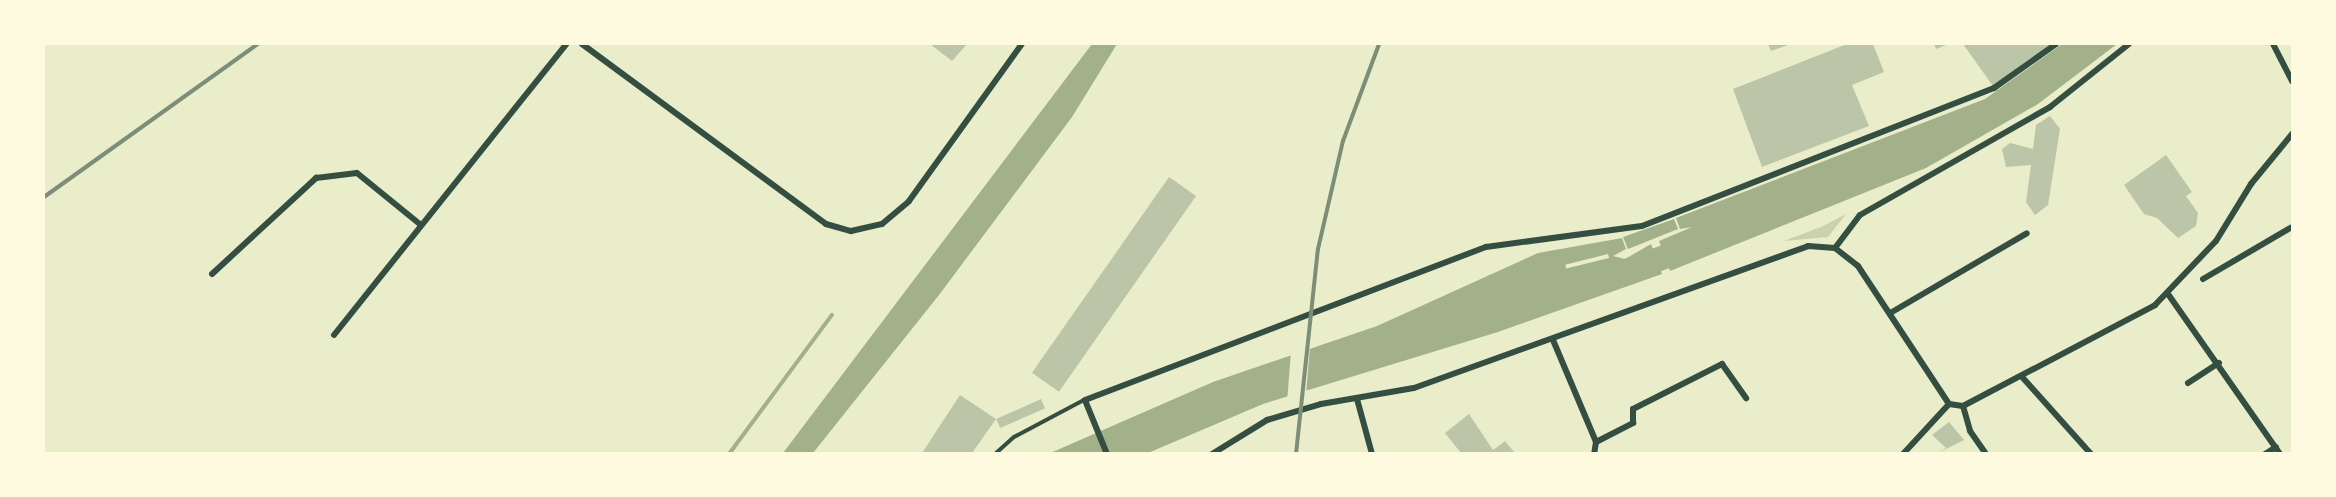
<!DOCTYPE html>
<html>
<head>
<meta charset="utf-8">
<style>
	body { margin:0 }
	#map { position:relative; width:2336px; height:497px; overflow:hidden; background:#e9edc9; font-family:Signika,sans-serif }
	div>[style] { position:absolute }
	.green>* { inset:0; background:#cad2ad }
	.water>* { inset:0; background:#a3b18a }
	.pier>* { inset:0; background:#e9edc9; transform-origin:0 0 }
	.stream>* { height:4px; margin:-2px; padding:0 2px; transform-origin:2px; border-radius:2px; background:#a3b18a }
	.river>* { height:24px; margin:-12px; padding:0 12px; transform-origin:12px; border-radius:12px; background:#a3b18a }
	.building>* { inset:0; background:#bcc5a7; transform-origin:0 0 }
	.service>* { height:4px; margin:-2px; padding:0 2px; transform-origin:2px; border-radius:2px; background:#344e41 }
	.minor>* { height:6px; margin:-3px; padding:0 3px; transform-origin:3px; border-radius:3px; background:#344e41 }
	.rail>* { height:4px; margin:-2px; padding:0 2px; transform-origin:2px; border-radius:2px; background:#7c8e77 }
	span { translate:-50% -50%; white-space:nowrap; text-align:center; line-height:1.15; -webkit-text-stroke:4.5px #fefae0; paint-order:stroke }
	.frame { position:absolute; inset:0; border:45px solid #fefae0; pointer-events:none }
</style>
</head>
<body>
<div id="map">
	<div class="green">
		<div style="clip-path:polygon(1846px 214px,1828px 237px,1784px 241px,1821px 227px)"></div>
	</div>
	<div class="water">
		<div style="clip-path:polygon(1092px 44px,1117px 44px,1072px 117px,939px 295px,813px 453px,783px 453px)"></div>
		<div style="clip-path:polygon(2062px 44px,2117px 44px,2038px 104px,1926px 168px,1670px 271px,1659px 241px,1692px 227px,1680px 229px,1676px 218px,1985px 99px)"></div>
		<div style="clip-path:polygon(1674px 219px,1678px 229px,1628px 249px,1623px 237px)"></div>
		<div style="clip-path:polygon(1622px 238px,1626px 249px,1613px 256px,1625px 259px,1651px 244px,1662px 274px,1498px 332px,1263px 404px,1148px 453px,1048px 454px,1213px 382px,1377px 326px,1538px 253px)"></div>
	</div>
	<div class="pier">
		<div style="left:1608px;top:254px;width:4px;height:44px;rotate:76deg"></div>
		<div style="clip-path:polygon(1310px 346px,1306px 395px,1287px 402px,1291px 352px)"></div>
	</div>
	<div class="stream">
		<div style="left:729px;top:454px;width:173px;rotate:-53.5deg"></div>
	</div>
	<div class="river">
		<div style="left:1626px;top:271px;width:73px;rotate:-19.9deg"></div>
	</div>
	<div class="building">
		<div style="clip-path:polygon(930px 44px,967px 44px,952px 61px)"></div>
		<div style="clip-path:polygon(1768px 44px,1791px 44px,1771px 51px)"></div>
		<div style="clip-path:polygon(1847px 44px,1873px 44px,1884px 72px,1852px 85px,1869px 126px,1762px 167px,1733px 89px)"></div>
		<div style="clip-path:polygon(1934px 44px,1949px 44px,1936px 49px)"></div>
		<div style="clip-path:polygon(1963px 44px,2050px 44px,1993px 86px)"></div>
		<div style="clip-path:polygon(2050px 116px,2060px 129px,2048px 205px,2035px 215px,2026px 202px,2031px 165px,2006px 167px,2002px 149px,2010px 143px,2033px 149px,2036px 125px)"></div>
		<div style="clip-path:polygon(2166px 155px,2192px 192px,2186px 196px,2198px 213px,2196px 226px,2178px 238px,2157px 218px,2144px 214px,2124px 185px)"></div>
		<div style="left:1169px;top:177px;width:33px;height:239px;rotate:35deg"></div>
		<div style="clip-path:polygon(960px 395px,996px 419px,972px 453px,922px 453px)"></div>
		<div style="left:1041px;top:399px;width:10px;height:49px;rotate:66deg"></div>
		<div style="clip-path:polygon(1469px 414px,1493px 450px,1505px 441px,1515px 453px,1461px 453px,1445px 433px)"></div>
		<div style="clip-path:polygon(1949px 422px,1964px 440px,1938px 453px,1946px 448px,1932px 435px)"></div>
	</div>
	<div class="service">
		<div style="left:995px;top:454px;width:25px;rotate:-42deg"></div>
		<div style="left:1014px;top:437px;width:79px;rotate:-27.9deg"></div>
	</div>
	<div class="minor">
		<div style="left:582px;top:44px;width:303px;rotate:36.4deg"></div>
		<div style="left:826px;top:224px;width:26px;rotate:16deg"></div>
		<div style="left:851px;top:231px;width:32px;rotate:-13deg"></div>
		<div style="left:882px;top:224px;width:35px;rotate:-40deg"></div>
		<div style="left:909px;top:201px;width:193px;rotate:-54.3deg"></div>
		<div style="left:2273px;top:44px;width:42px;rotate:62.8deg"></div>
		<div style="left:1835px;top:248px;width:41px;rotate:-52.9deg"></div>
		<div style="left:1860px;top:215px;width:219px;rotate:-29.6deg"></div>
		<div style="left:2050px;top:107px;width:101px;rotate:-38.6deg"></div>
		<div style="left:212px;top:274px;width:142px;rotate:-42.7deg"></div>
		<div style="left:316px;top:178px;width:41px;rotate:-7deg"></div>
		<div style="left:357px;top:173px;width:82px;rotate:39.1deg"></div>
		<div style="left:2203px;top:279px;width:103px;rotate:-30.3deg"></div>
		<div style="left:2168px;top:294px;width:195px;rotate:55deg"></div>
		<div style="left:1892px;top:312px;width:156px;rotate:-30.3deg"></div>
		<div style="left:334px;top:335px;width:372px;rotate:-51.4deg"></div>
		<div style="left:1553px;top:340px;width:111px;rotate:67.1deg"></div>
		<div style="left:1596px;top:442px;width:12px;rotate:99deg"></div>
		<div style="left:2023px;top:378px;width:102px;rotate:48.2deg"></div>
		<div style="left:2188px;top:383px;width:37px;rotate:-33deg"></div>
		<div style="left:1357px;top:399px;width:57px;rotate:74.7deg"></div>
		<div style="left:1963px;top:406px;width:26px;rotate:74deg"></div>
		<div style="left:1970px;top:431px;width:28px;rotate:55deg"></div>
		<div style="left:1596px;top:442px;width:42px;rotate:-27.2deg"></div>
		<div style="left:1633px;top:423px;width:14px;rotate:-90deg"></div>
		<div style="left:1633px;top:409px;width:100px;rotate:-26.8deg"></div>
		<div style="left:1722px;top:364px;width:42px;rotate:54.8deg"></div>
		<div style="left:1107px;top:454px;width:58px;rotate:-112.2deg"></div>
		<div style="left:1085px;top:400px;width:429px;rotate:-20.9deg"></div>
		<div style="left:1486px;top:247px;width:157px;rotate:-7.7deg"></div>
		<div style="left:1642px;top:226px;width:378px;rotate:-21.4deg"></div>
		<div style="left:1994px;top:88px;width:76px;rotate:-35.4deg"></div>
		<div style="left:1212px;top:454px;width:65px;rotate:-31.7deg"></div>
		<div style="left:1267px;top:420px;width:56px;rotate:-16.5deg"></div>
		<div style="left:1321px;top:404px;width:94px;rotate:-9.8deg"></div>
		<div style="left:1414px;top:388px;width:419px;rotate:-19.8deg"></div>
		<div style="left:1808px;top:246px;width:27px;rotate:4deg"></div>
		<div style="left:1835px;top:248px;width:29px;rotate:38deg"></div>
		<div style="left:1858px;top:266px;width:165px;rotate:56.6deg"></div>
		<div style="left:1949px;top:404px;width:14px;rotate:8deg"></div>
		<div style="left:1963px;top:406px;width:217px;rotate:-27.7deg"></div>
		<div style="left:2155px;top:305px;width:88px;rotate:-46.4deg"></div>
		<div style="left:2216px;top:241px;width:67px;rotate:-58.4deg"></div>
		<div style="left:2251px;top:184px;width:65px;rotate:-50.6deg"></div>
		<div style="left:1903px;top:454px;width:68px;rotate:-47.4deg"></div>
		<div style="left:2265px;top:454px;width:13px;rotate:-32deg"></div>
	</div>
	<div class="rail">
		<div style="left:44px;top:197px;width:263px;rotate:-35.6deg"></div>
		<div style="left:1296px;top:454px;width:206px;rotate:-83.9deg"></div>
		<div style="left:1318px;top:249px;width:111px;rotate:-77deg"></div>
		<div style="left:1343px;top:141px;width:103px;rotate:-69.6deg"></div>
	</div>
	<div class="frame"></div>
</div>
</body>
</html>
